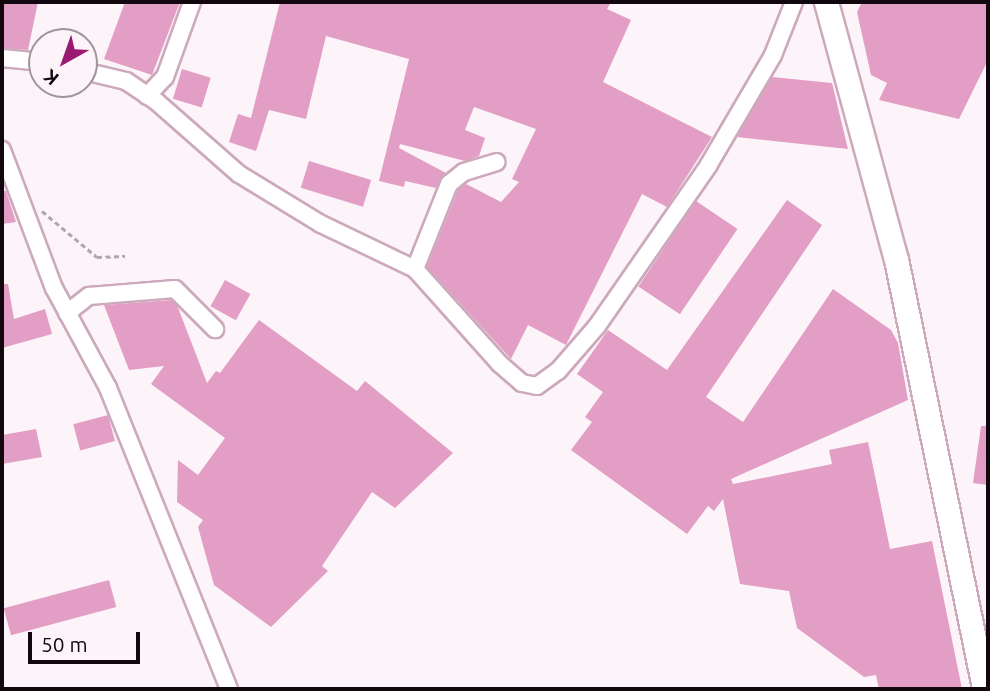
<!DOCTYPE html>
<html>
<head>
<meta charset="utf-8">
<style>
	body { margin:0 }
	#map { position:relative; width:990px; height:691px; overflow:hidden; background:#fcf4f8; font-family:Ubuntu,sans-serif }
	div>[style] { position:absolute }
	.building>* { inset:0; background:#e29ec4; transform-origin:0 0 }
	.path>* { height:2.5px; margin-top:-1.25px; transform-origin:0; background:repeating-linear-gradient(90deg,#b0a7ac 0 5px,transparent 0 8.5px) }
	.roads { filter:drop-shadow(2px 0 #cca9bc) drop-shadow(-2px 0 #cca9bc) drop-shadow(0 2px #cca9bc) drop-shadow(0 -2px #cca9bc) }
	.street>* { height:16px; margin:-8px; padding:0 8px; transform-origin:8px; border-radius:8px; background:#fff }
	.secondary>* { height:23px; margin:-11.5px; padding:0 11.5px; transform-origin:11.5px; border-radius:11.5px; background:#fff }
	span { translate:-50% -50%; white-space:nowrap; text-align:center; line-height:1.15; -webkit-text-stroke:6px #fcf4f8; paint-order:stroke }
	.frame { position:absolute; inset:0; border:4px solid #12070e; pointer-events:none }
	.north { position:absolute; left:28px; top:28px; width:70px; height:70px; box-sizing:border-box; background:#fcf4f8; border:2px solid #9e959a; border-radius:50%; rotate:220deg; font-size:19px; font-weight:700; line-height:28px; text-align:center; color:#12070e }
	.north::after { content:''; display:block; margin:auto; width:24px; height:32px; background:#991a70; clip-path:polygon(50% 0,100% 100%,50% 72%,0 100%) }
	.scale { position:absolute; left:28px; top:632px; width:112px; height:32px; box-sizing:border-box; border:4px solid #12070e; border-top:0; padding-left:9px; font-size:21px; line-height:24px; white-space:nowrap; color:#12070e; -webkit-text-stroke:5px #fcf4f8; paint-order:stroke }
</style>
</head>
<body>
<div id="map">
	<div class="building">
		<div style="clip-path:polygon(2px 2px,38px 2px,28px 50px,2px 48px)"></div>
		<div style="clip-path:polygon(125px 2px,180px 2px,152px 75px,104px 59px)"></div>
		<div style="clip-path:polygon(280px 2px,611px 2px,607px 9px,631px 20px,603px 82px,712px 137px,667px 207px,642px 194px,566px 345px,528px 325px,511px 359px,427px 267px,458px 190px,466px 184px,501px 202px,519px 182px,512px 179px,536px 129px,474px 107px,465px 130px,485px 138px,479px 156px,465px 161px,400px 144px,399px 148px,446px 173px,436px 188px,405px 181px,404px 187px,379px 181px,409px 59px,326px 36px,306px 119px,269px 110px,256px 151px,229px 142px,238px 114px,251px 118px)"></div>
		<div style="clip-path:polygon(862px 2px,988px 2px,988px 60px,959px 119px,879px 100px,887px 83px,871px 75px,857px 12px)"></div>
		<div style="left:182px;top:69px;width:30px;height:31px;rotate:17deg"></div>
		<div style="clip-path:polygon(772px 77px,832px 83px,848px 149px,737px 137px)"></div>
		<div style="left:309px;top:161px;width:65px;height:28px;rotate:17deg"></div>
		<div style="clip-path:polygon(2px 191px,6px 191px,16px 222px,2px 224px)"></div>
		<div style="clip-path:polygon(787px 200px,822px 225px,706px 397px,743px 422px,833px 289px,891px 330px,898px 343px,908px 400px,731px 479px,733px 484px,832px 464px,829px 450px,868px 442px,890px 549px,932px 541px,962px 689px,879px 689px,876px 675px,864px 677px,797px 628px,789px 591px,740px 584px,723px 499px,714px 511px,708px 506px,687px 534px,571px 450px,592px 422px,585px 417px,603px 392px,577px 374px,608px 330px,667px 370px)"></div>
		<div style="left:696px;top:201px;width:50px;height:103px;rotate:34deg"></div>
		<div style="left:225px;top:280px;width:29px;height:30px;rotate:29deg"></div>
		<div style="clip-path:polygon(2px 284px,8px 284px,14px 319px,45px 309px,52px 334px,2px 348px)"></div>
		<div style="clip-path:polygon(171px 300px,177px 305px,207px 383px,216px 371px,220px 373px,259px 320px,357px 391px,365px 381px,453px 453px,395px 508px,372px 492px,322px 566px,328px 571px,271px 627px,214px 585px,198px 527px,203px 520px,177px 502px,178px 460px,198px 475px,225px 438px,151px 384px,164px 366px,129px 370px,104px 305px)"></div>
		<div style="left:108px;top:415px;width:27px;height:36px;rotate:75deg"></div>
		<div style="clip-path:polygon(981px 426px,988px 426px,988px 485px,973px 483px)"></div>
		<div style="clip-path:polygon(36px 429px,42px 457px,2px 464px,2px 435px)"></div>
		<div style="left:109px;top:580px;width:28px;height:109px;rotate:75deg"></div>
	</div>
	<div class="path">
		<div style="left:42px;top:211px;width:72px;rotate:39.9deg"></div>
		<div style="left:97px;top:257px;width:28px;rotate:-2deg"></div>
	</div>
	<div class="roads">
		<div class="street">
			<div style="left:2px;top:58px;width:40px;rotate:5.7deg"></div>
			<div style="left:84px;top:71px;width:43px;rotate:13.4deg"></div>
			<div style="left:126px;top:81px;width:37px;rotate:34deg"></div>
			<div style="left:157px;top:102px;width:109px;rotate:41.3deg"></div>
			<div style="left:239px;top:174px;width:96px;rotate:31.4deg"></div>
			<div style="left:321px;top:224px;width:104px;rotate:25.6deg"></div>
			<div style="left:415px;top:269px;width:127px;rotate:48.2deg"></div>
			<div style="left:500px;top:364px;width:29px;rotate:41deg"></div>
			<div style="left:522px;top:383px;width:15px;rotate:11deg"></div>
			<div style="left:537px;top:386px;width:26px;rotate:-36deg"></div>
			<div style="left:558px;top:371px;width:60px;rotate:-49.1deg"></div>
			<div style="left:597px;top:326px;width:195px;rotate:-55.2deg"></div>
			<div style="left:708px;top:166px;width:129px;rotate:-59.6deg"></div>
			<div style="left:773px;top:55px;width:57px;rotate:-68.4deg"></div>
			<div style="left:147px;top:96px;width:26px;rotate:-47deg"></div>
			<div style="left:165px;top:77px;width:80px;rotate:-70.2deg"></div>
			<div style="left:2px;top:150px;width:147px;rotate:69.4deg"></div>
			<div style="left:54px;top:288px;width:114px;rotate:61.6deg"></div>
			<div style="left:108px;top:388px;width:324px;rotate:68.1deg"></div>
			<div style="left:415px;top:269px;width:92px;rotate:-68.2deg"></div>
			<div style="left:449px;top:184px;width:19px;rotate:-39deg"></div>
			<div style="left:464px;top:172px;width:34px;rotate:-17deg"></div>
			<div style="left:67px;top:313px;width:28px;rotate:-38deg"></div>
			<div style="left:89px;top:296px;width:86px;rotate:-4.7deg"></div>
			<div style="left:175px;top:289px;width:57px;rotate:45deg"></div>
		</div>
		<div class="secondary">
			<div style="left:826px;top:2px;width:266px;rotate:74.8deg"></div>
			<div style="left:896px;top:259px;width:439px;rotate:78.4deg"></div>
		</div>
	</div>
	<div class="frame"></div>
	<div class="north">K</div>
	<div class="scale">50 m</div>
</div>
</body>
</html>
